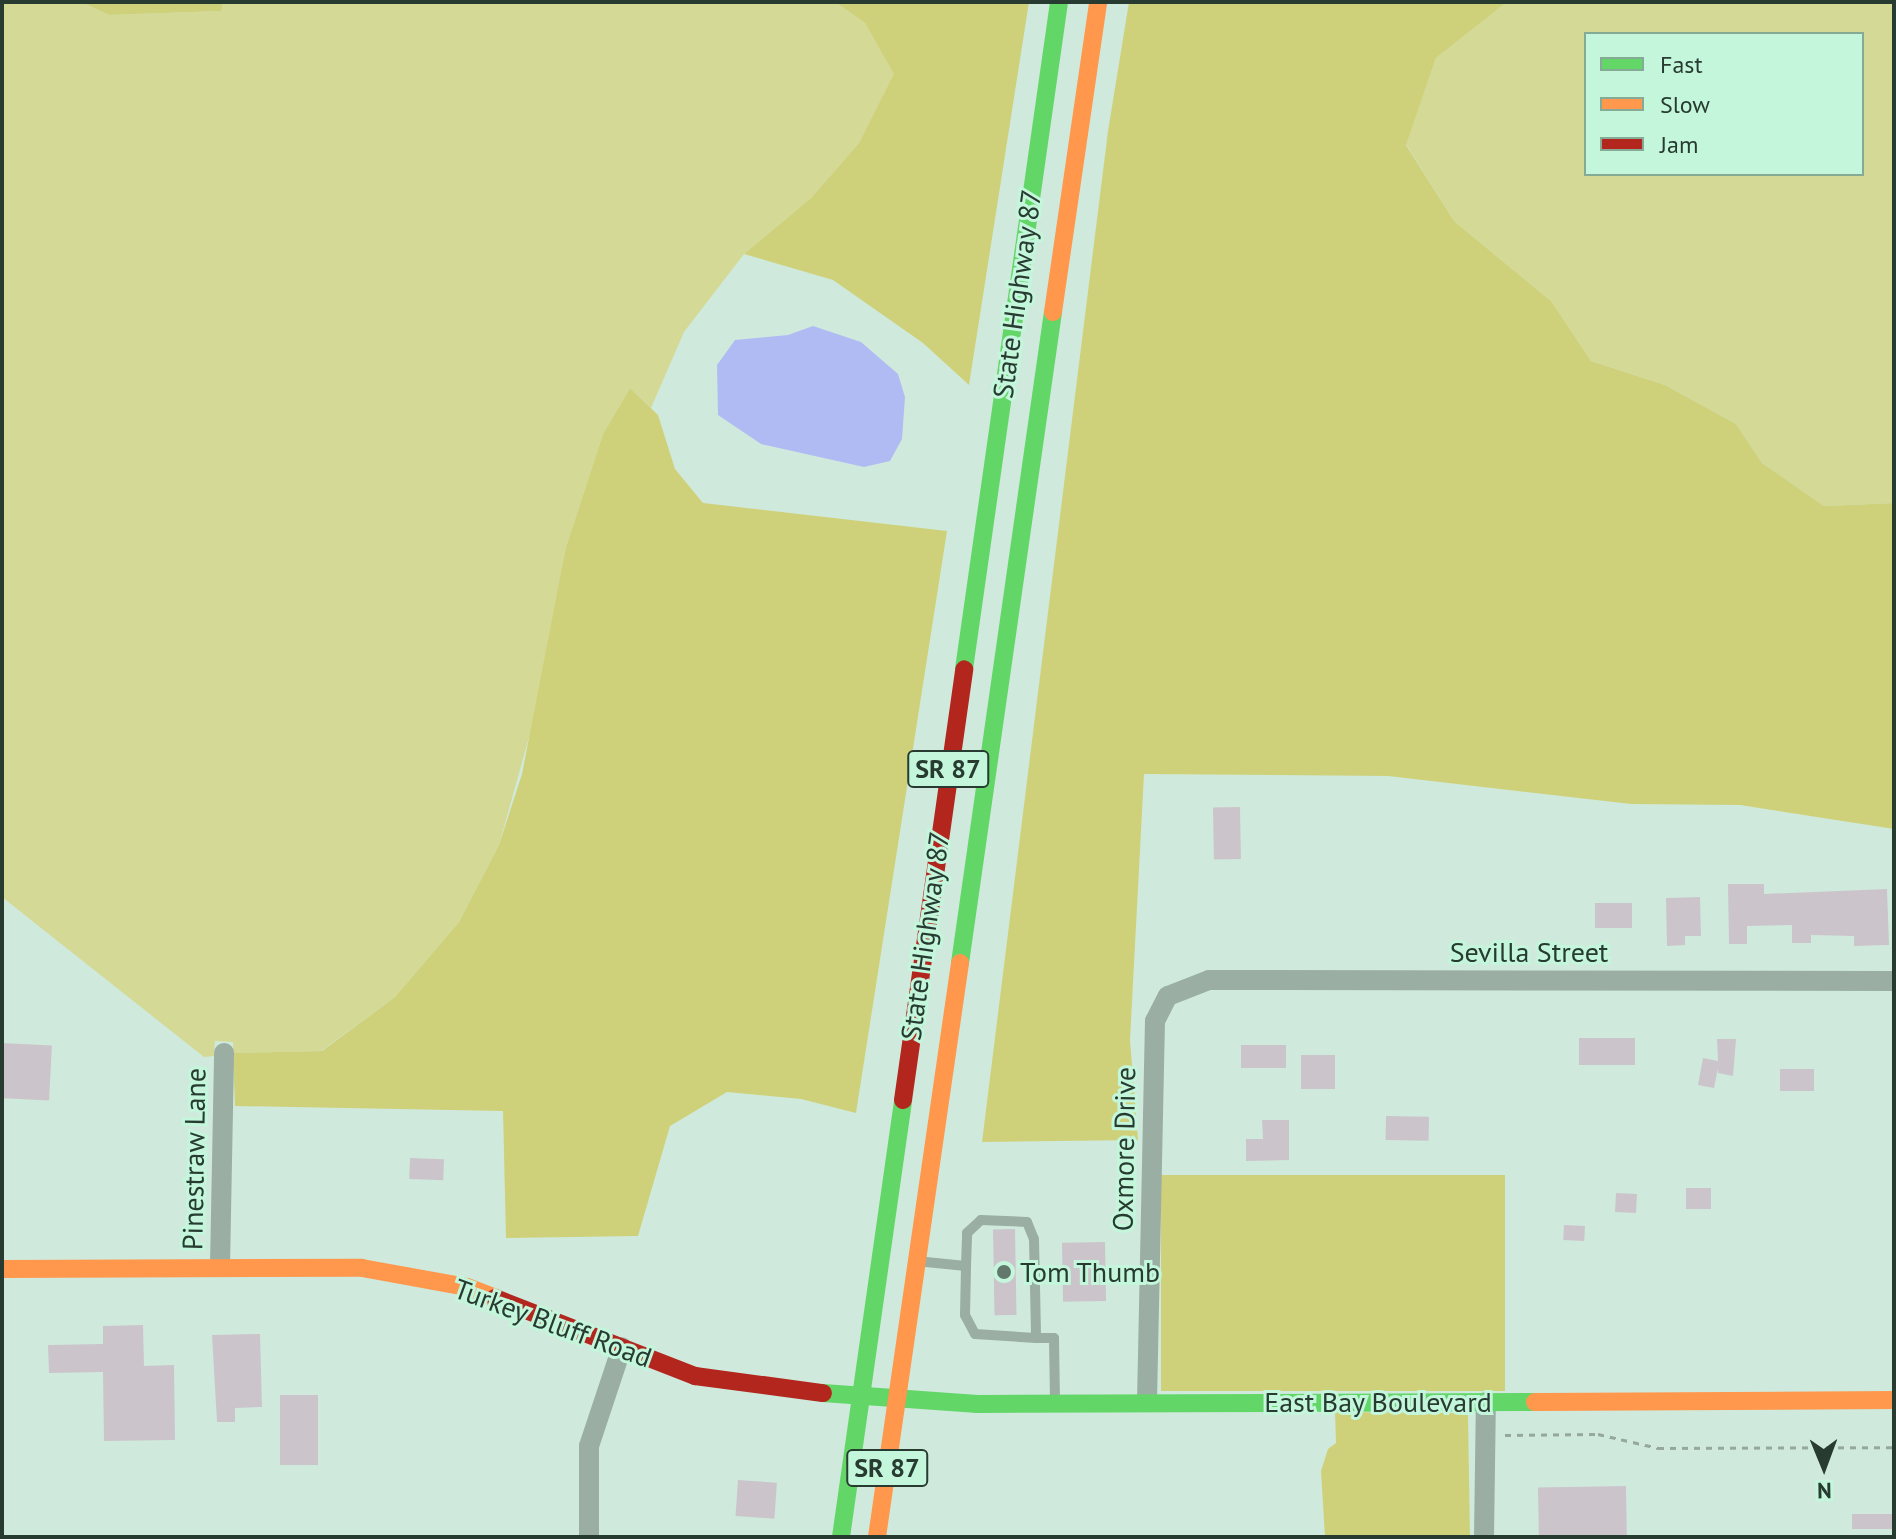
<!DOCTYPE html>
<html>
<head>
<meta charset="utf-8">
<style>
	body { margin:0 }
	#map { position:relative; width:1896px; height:1539px; overflow:hidden; background:#cfeadc; font-family:"PT Sans",sans-serif }
	div>[style] { position:absolute }
	.green>* { inset:0; background:#d5d996 }
	.forest>* { inset:0; background:#cfd17a; transform-origin:0 0 }
	.water>* { inset:0; background:#b1bbf3 }
	.building>* { inset:0; background:#ccc4cb; transform-origin:0 0 }
	.path>* { height:3px; margin-top:-1.5px; transform-origin:0; background:repeating-linear-gradient(90deg,#95a79e 0 6px,transparent 0 12px) }
	.lane>* { height:10px; margin:-5px; padding:0 5px; transform-origin:5px; border-radius:5px; background:#9aaea4 }
	.street>* { height:20px; margin:-10px; padding:0 10px; transform-origin:10px; border-radius:10px; background:#9aaea4 }
	.fast>* { height:18px; margin:-9px; padding:0 9px; transform-origin:9px; border-radius:9px; background:#63d668 }
	.slow>* { height:18px; margin:-9px; padding:0 9px; transform-origin:9px; border-radius:9px; background:#ff974d }
	.jam>* { height:18px; margin:-9px; padding:0 9px; transform-origin:9px; border-radius:9px; background:#b3261e }
	.dots>* { width:22px; height:22px; translate:-50% -50%; box-sizing:border-box; border:4px solid #c3f6db; border-radius:50% }
	span { translate:-50% -50%; white-space:nowrap; text-align:center; line-height:1.15; -webkit-text-stroke:6px #c3f6db; paint-order:stroke }
	.shield-label span { padding:2px 6px; background:#c3f6db; border:2px solid; border-radius:6px; -webkit-text-stroke-width:0 }
	.shield-label { font-size:26px; color:#273b31; font-weight:700 }
	.street-label { font-size:28px; color:#273b31 }
	.poi-label { font-size:28px; color:#273b31 }
	.left { translate:0 -50%; text-align:left }
	.frame { position:absolute; inset:0; border:4px solid #273b31; pointer-events:none }
	.legend { position:absolute; left:1584px; top:32px; width:280px; height:144px; box-sizing:border-box; background:#c3f6db; border:2px solid #85ab97; margin:0; padding:10px 14px; list-style:none; font-size:24px; color:#273b31 }
	.legend li { display:flex; align-items:center; gap:16px; height:40px }
	.legend b { width:40px; border:2px solid #85ab97 }
	.north { position:absolute; left:1784px; top:1427px; width:80px; height:80px; -webkit-text-stroke:6px #c3f6db; paint-order:stroke; rotate:179deg; font-size:22px; font-weight:700; line-height:32px; text-align:center; color:#273b31 }
	.north::after { content:''; display:block; margin:auto; width:28px; height:36px; background:#273b31; clip-path:polygon(50% 0,100% 100%,50% 72%,0 100%) }
</style>
</head>
<body>
<div id="map">
	<div class="green">
		<div style="clip-path:polygon(2px 2px,81px 2px,109px 15px,220px 11px,223px 2px,835px 2px,865px 23px,895px 74px,859px 143px,811px 198px,744px 254px,684px 332px,651px 408px,630px 388px,603px 434px,566px 547px,540px 698px,499px 845px,459px 922px,395px 997px,321px 1051px,233px 1053px,233px 1042px,215px 1041px,214px 1056px,204px 1057px,2px 897px)"></div>
		<div style="clip-path:polygon(evenodd,1507px 2px,1894px 2px,1894px 503px,1824px 506px,1762px 463px,1736px 424px,1665px 385px,1591px 361px,1552px 302px,1454px 221px,1406px 144px,1436px 58px,1507px 2px,1586px 34px,1862px 34px,1862px 174px,1586px 174px,1586px 34px)"></div>
	</div>
	<div class="forest">
		<div style="clip-path:polygon(81px 2px,223px 2px,221px 11px,109px 15px)"></div>
		<div style="clip-path:polygon(835px 2px,1029px 2px,969px 385px,923px 343px,833px 280px,744px 254px,811px 198px,859px 143px,894px 74px,865px 23px)"></div>
		<div style="clip-path:polygon(1129px 2px,1507px 2px,1436px 58px,1406px 145px,1454px 221px,1552px 302px,1591px 361px,1665px 385px,1736px 424px,1762px 463px,1824px 506px,1894px 503px,1894px 829px,1740px 805px,1631px 804px,1388px 776px,1144px 774px,1130px 1040px,1138px 1140px,982px 1142px,1108px 131px)"></div>
		<div style="clip-path:polygon(630px 388px,658px 415px,675px 469px,703px 503px,947px 531px,856px 1113px,801px 1099px,727px 1092px,670px 1126px,638px 1236px,506px 1238px,503px 1111px,235px 1106px,233px 1053px,322px 1051px,395px 997px,459px 922px,499px 845px,522px 774px,566px 547px,603px 434px)"></div>
		<div style="left:1161px;top:1175px;width:344px;height:216px"></div>
		<div style="clip-path:polygon(1335px 1412px,1468px 1413px,1470px 1537px,1325px 1537px,1321px 1471px,1328px 1449px,1336px 1443px)"></div>
	</div>
	<div class="water">
		<div style="clip-path:polygon(813px 326px,861px 342px,898px 374px,905px 397px,902px 439px,890px 461px,864px 467px,761px 444px,718px 415px,717px 365px,735px 340px,788px 335px)"></div>
	</div>
	<div class="building">
		<div style="left:1240px;top:807px;width:52px;height:27px;rotate:89deg"></div>
		<div style="clip-path:polygon(1728px 884px,1764px 884px,1764px 894px,1887px 889px,1889px 945px,1854px 946px,1854px 936px,1811px 935px,1811px 943px,1792px 943px,1792px 925px,1747px 926px,1747px 944px,1729px 944px)"></div>
		<div style="clip-path:polygon(1700px 897px,1701px 936px,1685px 936px,1685px 945px,1667px 946px,1666px 898px)"></div>
		<div style="left:1632px;top:903px;width:25px;height:37px;rotate:90deg"></div>
		<div style="left:1635px;top:1038px;width:27px;height:56px;rotate:90deg"></div>
		<div style="clip-path:polygon(1717px 1039px,1736px 1039px,1733px 1076px,1718px 1073px,1718px 1068px,1714px 1088px,1698px 1085px,1703px 1058px,1718px 1061px)"></div>
		<div style="left:2px;top:1043px;width:50px;height:55px;rotate:3deg"></div>
		<div style="left:1286px;top:1045px;width:23px;height:45px;rotate:90deg"></div>
		<div style="left:1335px;top:1055px;width:34px;height:34px;rotate:90deg"></div>
		<div style="left:1780px;top:1069px;width:34px;height:22px"></div>
		<div style="left:1386px;top:1116px;width:43px;height:24px;rotate:1deg"></div>
		<div style="clip-path:polygon(1262px 1120px,1289px 1120px,1289px 1160px,1246px 1161px,1246px 1139px,1263px 1139px)"></div>
		<div style="left:410px;top:1158px;width:34px;height:21px;rotate:2deg"></div>
		<div style="left:1686px;top:1188px;width:25px;height:21px"></div>
		<div style="left:1616px;top:1193px;width:21px;height:19px;rotate:3deg"></div>
		<div style="left:1564px;top:1225px;width:21px;height:15px;rotate:3deg"></div>
		<div style="left:1015px;top:1229px;width:86px;height:22px;rotate:89deg"></div>
		<div style="left:1105px;top:1242px;width:59px;height:43px;rotate:89deg"></div>
		<div style="clip-path:polygon(143px 1325px,144px 1366px,174px 1365px,175px 1440px,104px 1441px,103px 1372px,49px 1373px,48px 1345px,103px 1344px,103px 1326px)"></div>
		<div style="clip-path:polygon(260px 1334px,262px 1407px,235px 1408px,235px 1422px,217px 1422px,212px 1335px)"></div>
		<div style="left:280px;top:1395px;width:38px;height:70px"></div>
		<div style="left:738px;top:1480px;width:39px;height:36px;rotate:4deg"></div>
		<div style="left:1626px;top:1486px;width:51px;height:88px;rotate:89deg"></div>
		<div style="left:1894px;top:1514px;width:15px;height:42px;rotate:90deg"></div>
	</div>
	<div class="path">
		<div style="left:1505px;top:1435px;width:93px;rotate:-0.6deg"></div>
		<div style="left:1598px;top:1434px;width:62px;rotate:13.1deg"></div>
		<div style="left:1658px;top:1448px;width:236px;rotate:-0.2deg"></div>
	</div>
	<div class="lane">
		<div style="left:926px;top:1262px;width:40px;rotate:5.7deg"></div>
		<div style="left:966px;top:1266px;width:33px;rotate:-88deg"></div>
		<div style="left:967px;top:1233px;width:19px;rotate:-43deg"></div>
		<div style="left:981px;top:1220px;width:46px;rotate:2.5deg"></div>
		<div style="left:1027px;top:1222px;width:18px;rotate:68deg"></div>
		<div style="left:1034px;top:1239px;width:99px;rotate:88.8deg"></div>
		<div style="left:1036px;top:1338px;width:61px;rotate:-176.2deg"></div>
		<div style="left:975px;top:1334px;width:21px;rotate:-118deg"></div>
		<div style="left:965px;top:1315px;width:49px;rotate:-88.8deg"></div>
		<div style="left:1036px;top:1338px;width:18px"></div>
		<div style="left:1054px;top:1338px;width:64px;rotate:89.1deg"></div>
	</div>
	<div class="street">
		<div style="left:220px;top:1266px;width:213px;rotate:-88.9deg"></div>
		<div style="left:1147px;top:1402px;width:381px;rotate:-88.8deg"></div>
		<div style="left:1155px;top:1021px;width:28px;rotate:-63deg"></div>
		<div style="left:1168px;top:996px;width:44px;rotate:-21.3deg"></div>
		<div style="left:1209px;top:980px;width:685px;rotate:0.08deg"></div>
		<div style="left:589px;top:1537px;width:91px;rotate:-90deg"></div>
		<div style="left:589px;top:1446px;width:104px;rotate:-71.6deg"></div>
		<div style="left:1484px;top:1537px;width:135px;rotate:-89.2deg"></div>
	</div>
	<div class="fast">
		<div style="left:964px;top:669px;width:674px;rotate:-81.89deg"></div>
		<div style="left:960px;top:963px;width:658px;rotate:-81.87deg"></div>
		<div style="left:823px;top:1393px;width:155px;rotate:4.1deg"></div>
		<div style="left:978px;top:1404px;width:557px;rotate:-0.21deg"></div>
		<div style="left:841px;top:1537px;width:441px;rotate:-81.9deg"></div>
	</div>
	<div class="slow">
		<div style="left:1053px;top:312px;width:313px;rotate:-81.7deg"></div>
		<div style="left:2px;top:1269px;width:360px;rotate:-0.2deg"></div>
		<div style="left:362px;top:1268px;width:107px;rotate:10.3deg"></div>
		<div style="left:467px;top:1287px;width:30px;rotate:21deg"></div>
		<div style="left:1535px;top:1402px;width:359px;rotate:-0.3deg"></div>
		<div style="left:877px;top:1537px;width:580px;rotate:-81.77deg"></div>
	</div>
	<div class="jam">
		<div style="left:903px;top:1100px;width:435px;rotate:-81.9deg"></div>
		<div style="left:495px;top:1298px;width:215px;rotate:21.3deg"></div>
		<div style="left:695px;top:1376px;width:129px;rotate:7.6deg"></div>
	</div>
	<div class="dots">
		<div style="left:1004px;top:1272px;background:#62786d"></div>
	</div>
	<div class="shield-label">
		<span style="left:948px;top:769px">SR 87</span>
		<span style="left:887px;top:1468px">SR 87</span>
	</div>
	<div class="street-label">
		<span style="left:1017px;top:294px;rotate:-82deg">State Highway 87</span>
		<span style="left:925px;top:936px;rotate:-82deg">State Highway 87</span>
		<span style="left:1529px;top:952px">Sevilla Street</span>
		<span style="left:1124px;top:1149px;rotate:-89deg">Oxmore Drive</span>
		<span style="left:194px;top:1159px;rotate:-89deg">Pinestraw Lane</span>
		<span style="left:553px;top:1323px;rotate:20deg">Turkey Bluff Road</span>
		<span style="left:1378px;top:1402px">East Bay Boulevard</span>
	</div>
	<div class="poi-label">
		<span class="left" style="left:1020px;top:1272px">Tom Thumb</span>
	</div>
	<div class="frame"></div>
	<ul class="legend">
	<li><b style="height:10px;background:#63d668"></b>Fast</li>
	<li><b style="height:10px;background:#ff974d"></b>Slow</li>
	<li><b style="height:10px;background:#b3261e"></b>Jam</li>
	</ul>
	<div class="north">N</div>
</div>
</body>
</html>
